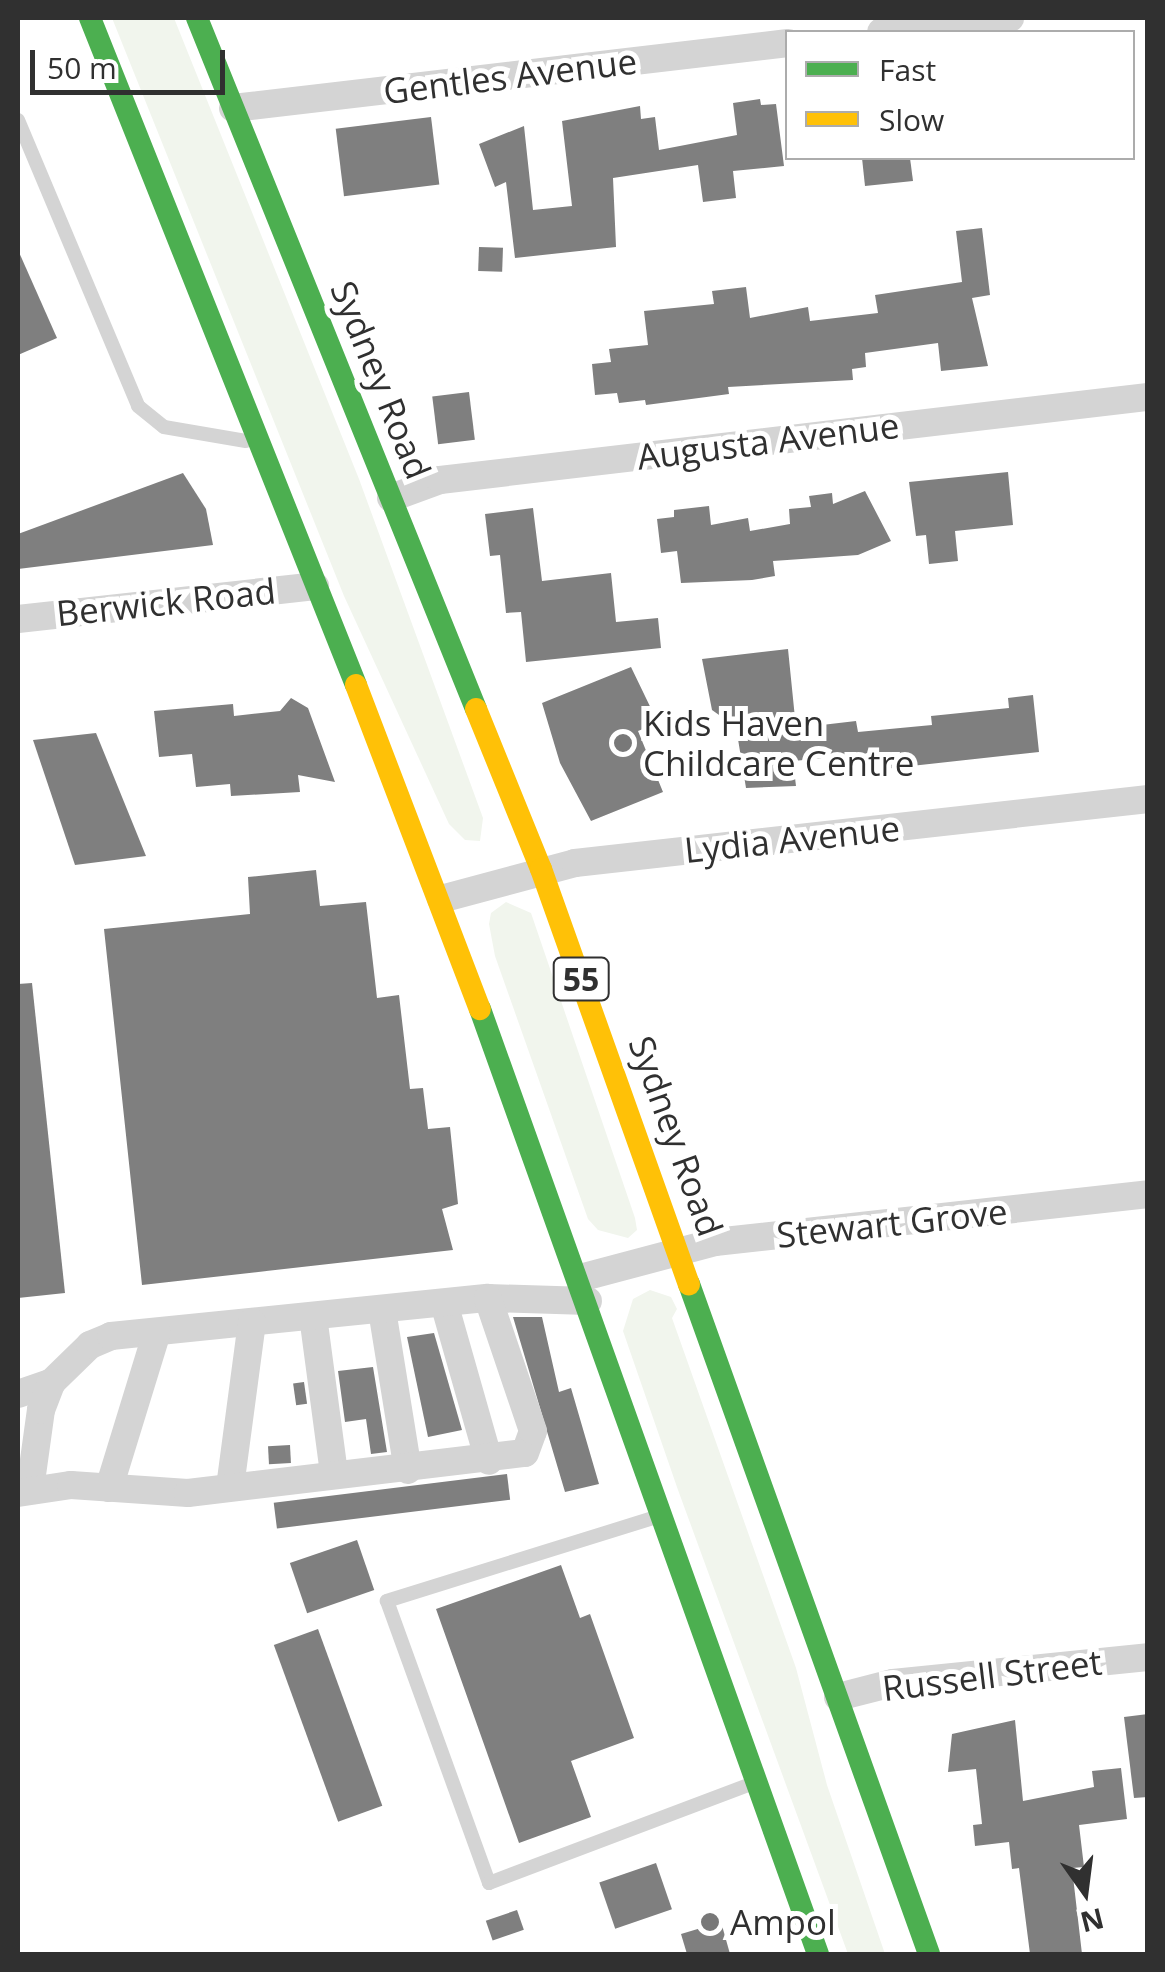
<!DOCTYPE html>
<html>
<head>
<meta charset="utf-8">
<style>
	body { margin:0 }
	#map { position:relative; width:1165px; height:1972px; overflow:hidden; background:#fff; font-family:"Open Sans",sans-serif }
	div>[style] { position:absolute }
	.green>* { inset:0; background:#f1f5ed }
	.building>* { inset:0; background:#7f7f7f; transform-origin:0 0 }
	.lane>* { height:14px; margin:-7px; padding:0 7px; transform-origin:7px; border-radius:7px; background:#d4d4d4 }
	.street>* { height:28px; margin:-14px; padding:0 14px; transform-origin:14px; border-radius:14px; background:#d4d4d4 }
	.fast>* { height:22px; margin:-11px; padding:0 11px; transform-origin:11px; border-radius:11px; background:#4caf50 }
	.slow>* { height:22px; margin:-11px; padding:0 11px; transform-origin:11px; border-radius:11px; background:#ffc107 }
	.dots>* { width:28px; height:28px; translate:-50% -50%; box-sizing:border-box; border:5px solid #fff; border-radius:50% }
	span { translate:-50% -50%; white-space:nowrap; text-align:center; line-height:1.15; -webkit-text-stroke:10px #fff; paint-order:stroke }
	.shield-label span { padding:2px 8px; background:#fff; border:2px solid; border-radius:8px; -webkit-text-stroke-width:0 }
	.shield-label { font-size:32px; color:#303030; font-weight:700 }
	.street-label { font-size:35px; color:#303030 }
	.poi-label { font-size:35px; color:#303030 }
	.left { translate:0 -50%; text-align:left }
	.frame { position:absolute; inset:0; border:20px solid #303030; pointer-events:none }
	.legend { position:absolute; left:785px; top:30px; width:350px; height:130px; box-sizing:border-box; background:#fff; border:2px solid #acacac; margin:0; padding:12px 18px; list-style:none; font-size:30px; color:#303030 }
	.legend li { display:flex; align-items:center; gap:20px; height:50px }
	.legend b { width:50px; border:2px solid #acacac }
	.north { position:absolute; left:1035px; top:1842px; width:100px; height:100px; -webkit-text-stroke:8px #fff; paint-order:stroke; rotate:166deg; font-size:28px; font-weight:700; line-height:40px; text-align:center; color:#303030 }
	.north::after { content:''; display:block; margin:auto; width:35px; height:45px; background:#303030; clip-path:polygon(50% 0,100% 100%,50% 72%,0 100%) }
	.scale { position:absolute; left:30px; top:50px; width:195px; height:45px; box-sizing:border-box; border:5px solid #303030; border-top:0; padding-left:12px; font-size:30px; line-height:35px; white-space:nowrap; color:#303030; -webkit-text-stroke:8px #fff; paint-order:stroke }
</style>
</head>
<body>
<div id="map">
	<div class="green">
		<div style="clip-path:polygon(112px 18px,174px 18px,359px 479px,483px 818px,480px 841px,465px 840px,449px 824px,344px 596px)"></div>
		<div style="clip-path:polygon(506px 902px,531px 913px,635px 1218px,637px 1230px,628px 1238px,598px 1230px,588px 1219px,495px 956px,489px 924px,491px 913px)"></div>
		<div style="clip-path:polygon(650px 1290px,671px 1297px,677px 1309px,672px 1318px,796px 1668px,827px 1785px,885px 1954px,848px 1954px,678px 1490px,623px 1331px,633px 1299px)"></div>
	</div>
	<div class="building">
		<div style="clip-path:polygon(760px 99px,761px 105px,776px 104px,784px 166px,733px 171px,736px 198px,703px 202px,698px 165px,613px 178px,616px 247px,515px 258px,506px 182px,495px 187px,479px 144px,524px 126px,533px 210px,572px 206px,562px 121px,640px 106px,641px 119px,655px 117px,659px 150px,737px 135px,733px 103px)"></div>
		<div style="left:431px;top:117px;width:68px;height:96px;rotate:83deg"></div>
		<div style="clip-path:polygon(862px 158px,910px 158px,913px 181px,865px 186px)"></div>
		<div style="clip-path:polygon(982px 228px,990px 295px,972px 298px,988px 366px,941px 371px,938px 343px,865px 353px,866px 367px,852px 369px,853px 380px,728px 387px,729px 394px,646px 405px,645px 400px,619px 403px,617px 393px,595px 395px,592px 364px,611px 362px,609px 349px,648px 345px,644px 311px,714px 304px,712px 291px,746px 287px,750px 318px,808px 307px,810px 321px,878px 313px,875px 295px,962px 282px,956px 231px)"></div>
		<div style="left:479px;top:247px;width:24px;height:24px;rotate:2deg"></div>
		<div style="clip-path:polygon(18px 250px,57px 338px,18px 355px)"></div>
		<div style="left:469px;top:392px;width:48px;height:37px;rotate:83deg"></div>
		<div style="clip-path:polygon(1008px 472px,1013px 525px,955px 531px,958px 561px,929px 564px,926px 535px,916px 536px,909px 482px)"></div>
		<div style="clip-path:polygon(183px 473px,206px 509px,213px 545px,18px 569px,18px 534px)"></div>
		<div style="clip-path:polygon(865px 491px,891px 541px,858px 555px,773px 561px,775px 576px,752px 580px,681px 583px,677px 551px,661px 553px,657px 519px,674px 517px,674px 510px,709px 506px,711px 525px,748px 518px,750px 531px,790px 524px,789px 509px,811px 507px,809px 496px,832px 493px,833px 504px)"></div>
		<div style="clip-path:polygon(533px 508px,542px 581px,611px 573px,616px 622px,658px 618px,661px 648px,526px 662px,521px 612px,506px 613px,500px 555px,490px 556px,485px 514px)"></div>
		<div style="clip-path:polygon(788px 649px,796px 728px,856px 721px,858px 732px,932px 725px,931px 716px,1009px 708px,1008px 698px,1033px 695px,1039px 752px,838px 774px,836px 757px,793px 761px,796px 786px,746px 788px,736px 727px,712px 710px,702px 659px)"></div>
		<div style="clip-path:polygon(631px 667px,658px 723px,638px 731px,663px 792px,591px 821px,560px 763px,542px 703px)"></div>
		<div style="clip-path:polygon(291px 698px,308px 708px,335px 782px,298px 775px,300px 792px,231px 796px,230px 784px,196px 787px,192px 754px,159px 757px,154px 711px,233px 704px,234px 716px,280px 711px)"></div>
		<div style="clip-path:polygon(96px 733px,146px 856px,75px 865px,33px 740px)"></div>
		<div style="clip-path:polygon(316px 870px,320px 906px,366px 902px,377px 998px,399px 995px,410px 1089px,423px 1088px,428px 1129px,450px 1127px,458px 1204px,442px 1209px,453px 1250px,142px 1285px,104px 929px,250px 914px,248px 877px)"></div>
		<div style="clip-path:polygon(32px 983px,65px 1293px,18px 1298px,18px 984px)"></div>
		<div style="clip-path:polygon(513px 1317px,542px 1317px,559px 1392px,571px 1388px,599px 1484px,565px 1492px)"></div>
		<div style="clip-path:polygon(434px 1333px,462px 1430px,428px 1437px,407px 1337px)"></div>
		<div style="clip-path:polygon(373px 1367px,387px 1452px,371px 1454px,366px 1419px,345px 1422px,338px 1371px)"></div>
		<div style="left:304px;top:1382px;width:22px;height:11px;rotate:82deg"></div>
		<div style="left:290px;top:1445px;width:18px;height:22px;rotate:87deg"></div>
		<div style="left:507px;top:1474px;width:26px;height:235px;rotate:83deg"></div>
		<div style="left:357px;top:1540px;width:53px;height:71px;rotate:71deg"></div>
		<div style="clip-path:polygon(561px 1565px,580px 1618px,590px 1614px,634px 1738px,571px 1761px,591px 1817px,519px 1843px,436px 1609px)"></div>
		<div style="left:318px;top:1629px;width:188px;height:47px;rotate:70deg"></div>
		<div style="clip-path:polygon(1148px 1714px,1148px 1797px,1134px 1798px,1124px 1717px)"></div>
		<div style="clip-path:polygon(1015px 1720px,1023px 1801px,1094px 1787px,1092px 1771px,1121px 1768px,1127px 1819px,1079px 1825px,1084px 1867px,1072px 1868px,1082px 1954px,1030px 1954px,1019px 1868px,1012px 1869px,1009px 1842px,975px 1846px,973px 1825px,982px 1824px,976px 1769px,948px 1772px,952px 1734px)"></div>
		<div style="left:656px;top:1863px;width:49px;height:60px;rotate:71deg"></div>
		<div style="left:517px;top:1910px;width:21px;height:33px;rotate:71deg"></div>
		<div style="clip-path:polygon(721px 1922px,730px 1954px,687px 1954px,681px 1934px)"></div>
	</div>
	<div class="lane">
		<div style="left:18px;top:120px;width:310px;rotate:67.2deg"></div>
		<div style="left:138px;top:406px;width:33px;rotate:39deg"></div>
		<div style="left:164px;top:427px;width:83px;rotate:9.7deg"></div>
		<div style="left:653px;top:1518px;width:279px;rotate:162.7deg"></div>
		<div style="left:387px;top:1601px;width:300px;rotate:70.1deg"></div>
		<div style="left:489px;top:1883px;width:280px;rotate:-20.7deg"></div>
	</div>
	<div class="street">
		<div style="left:881px;top:32px;width:130px;rotate:-6.2deg"></div>
		<div style="left:233px;top:108px;width:559px;rotate:-6.68deg"></div>
		<div style="left:391px;top:498px;width:52px;rotate:-20.2deg"></div>
		<div style="left:440px;top:480px;width:713px;rotate:-6.69deg"></div>
		<div style="left:18px;top:619px;width:299px;rotate:-6.3deg"></div>
		<div style="left:441px;top:899px;width:139px;rotate:-15deg"></div>
		<div style="left:575px;top:863px;width:577px;rotate:-6.37deg"></div>
		<div style="left:580px;top:1278px;width:140px;rotate:-14.9deg"></div>
		<div style="left:715px;top:1242px;width:436px;rotate:-6.3deg"></div>
		<div style="left:444px;top:1303px;width:164px;rotate:74.1deg"></div>
		<div style="left:382px;top:1310px;width:162px;rotate:80.8deg"></div>
		<div style="left:313px;top:1316px;width:158px;rotate:82.4deg"></div>
		<div style="left:18px;top:1394px;width:36px;rotate:-19deg"></div>
		<div style="left:52px;top:1382px;width:53px;rotate:-44.2deg"></div>
		<div style="left:90px;top:1345px;width:23px;rotate:-23deg"></div>
		<div style="left:111px;top:1336px;width:379px;rotate:-5.8deg"></div>
		<div style="left:488px;top:1298px;width:100px;rotate:1.7deg"></div>
		<div style="left:230px;top:1487px;width:166px;rotate:-82.4deg"></div>
		<div style="left:109px;top:1488px;width:163px;rotate:-72.9deg"></div>
		<div style="left:30px;top:1489px;width:80px;rotate:-82.1deg"></div>
		<div style="left:41px;top:1410px;width:30px;rotate:-69deg"></div>
		<div style="left:18px;top:1493px;width:54px;rotate:-8.6deg"></div>
		<div style="left:71px;top:1485px;width:117px;rotate:3.9deg"></div>
		<div style="left:188px;top:1493px;width:339px;rotate:-6.8deg"></div>
		<div style="left:525px;top:1453px;width:23px;rotate:-70deg"></div>
		<div style="left:533px;top:1431px;width:140px;rotate:-108.7deg"></div>
		<div style="left:838px;top:1697px;width:57px;rotate:-14.3deg"></div>
		<div style="left:893px;top:1683px;width:256px;rotate:-5.8deg"></div>
	</div>
	<div class="fast">
		<div style="left:90px;top:18px;width:718px;rotate:68.26deg"></div>
		<div style="left:197px;top:18px;width:745px;rotate:68.01deg"></div>
		<div style="left:480px;top:1009px;width:1004px;rotate:70.32deg"></div>
		<div style="left:689px;top:1284px;width:712px;rotate:70.29deg"></div>
	</div>
	<div class="slow">
		<div style="left:356px;top:685px;width:347px;rotate:69.1deg"></div>
		<div style="left:476px;top:709px;width:173px;rotate:67.9deg"></div>
		<div style="left:541px;top:869px;width:441px;rotate:70.4deg"></div>
	</div>
	<div class="dots">
		<div style="left:623px;top:743px;background:#787878"></div>
		<div style="left:710px;top:1922px;background:#787878"></div>
	</div>
	<div class="shield-label">
		<span style="left:581px;top:979px">55</span>
	</div>
	<div class="street-label">
		<span style="left:510px;top:76px;rotate:-7deg">Gentles Avenue</span>
		<span style="left:381px;top:380px;rotate:68deg">Sydney Road</span>
		<span style="left:768px;top:441px;rotate:-7deg">Augusta Avenue</span>
		<span style="left:166px;top:602px;rotate:-6deg">Berwick Road</span>
		<span style="left:792px;top:839px;rotate:-6deg">Lydia Avenue</span>
		<span style="left:676px;top:1136px;rotate:70deg">Sydney Road</span>
		<span style="left:892px;top:1223px;rotate:-6deg">Stewart Grove</span>
		<span style="left:992px;top:1675px;rotate:-7deg">Russell Street</span>
	</div>
	<div class="poi-label">
		<span class="left" style="left:643px;top:743px">Kids Haven<br>Childcare Centre</span>
		<span class="left" style="left:730px;top:1922px">Ampol</span>
	</div>
	<div class="frame"></div>
	<ul class="legend">
	<li><b style="height:12px;background:#4caf50"></b>Fast</li>
	<li><b style="height:12px;background:#ffc107"></b>Slow</li>
	</ul>
	<div class="north">N</div>
	<div class="scale">50 m</div>
</div>
</body>
</html>
